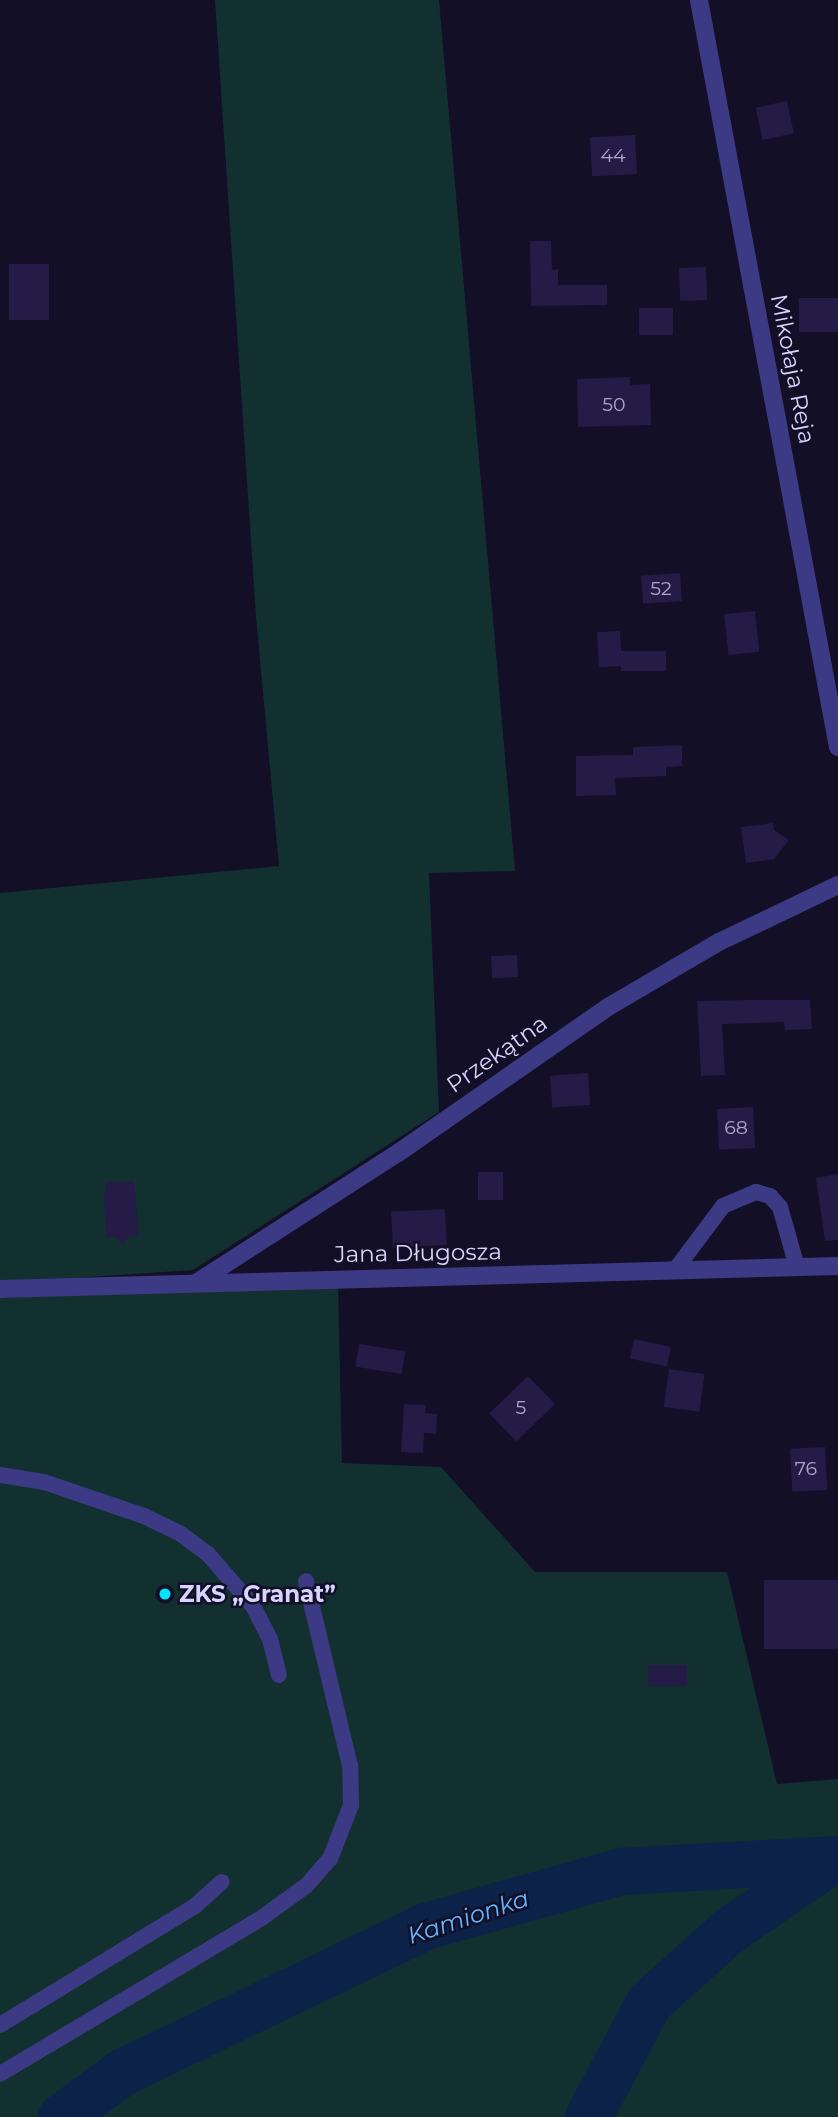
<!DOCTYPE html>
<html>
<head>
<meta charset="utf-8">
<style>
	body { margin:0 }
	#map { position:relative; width:838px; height:2117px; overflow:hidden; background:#130f26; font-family:Montserrat,sans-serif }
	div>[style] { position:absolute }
	.green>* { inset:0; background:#12302f }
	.river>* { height:47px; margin:-23.5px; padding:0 23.5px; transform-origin:23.5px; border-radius:23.5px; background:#0c2248 }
	.building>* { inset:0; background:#241b47; transform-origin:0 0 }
	.lane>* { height:16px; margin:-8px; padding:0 8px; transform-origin:8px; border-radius:8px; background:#3d3a85 }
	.street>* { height:18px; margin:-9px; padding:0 9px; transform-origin:9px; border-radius:9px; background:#3d3a85 }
	.dots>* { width:19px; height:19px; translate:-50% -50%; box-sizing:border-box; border:4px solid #130f26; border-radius:50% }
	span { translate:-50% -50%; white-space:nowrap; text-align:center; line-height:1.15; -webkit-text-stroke:5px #130f26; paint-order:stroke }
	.number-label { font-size:19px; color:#aca6d1 }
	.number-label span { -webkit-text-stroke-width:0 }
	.street-label { font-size:23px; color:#d9d4ff }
	.poi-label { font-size:23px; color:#d9d4ff; font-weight:700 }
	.left { translate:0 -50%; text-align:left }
	.water-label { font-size:24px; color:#62b6ff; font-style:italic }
</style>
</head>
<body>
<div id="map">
	<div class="green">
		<div style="clip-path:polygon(215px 0,439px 0,515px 871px,429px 873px,439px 1112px,193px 1270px,0 1283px,0 893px,279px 866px,256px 616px)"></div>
		<div style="clip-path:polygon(338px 1283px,342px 1463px,441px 1467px,535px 1572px,727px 1572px,777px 1784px,838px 1779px,838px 2117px,0 2117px,0 1298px)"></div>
	</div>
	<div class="river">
		<div style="left:61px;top:2117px;width:76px;rotate:-36.4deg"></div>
		<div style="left:122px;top:2072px;width:336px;rotate:-25.7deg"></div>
		<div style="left:425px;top:1926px;width:204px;rotate:-15.7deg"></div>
		<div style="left:621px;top:1871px;width:212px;rotate:-3.2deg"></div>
		<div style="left:588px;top:2117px;width:130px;rotate:-62.1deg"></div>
		<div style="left:649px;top:2002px;width:106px;rotate:-41.9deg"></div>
		<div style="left:728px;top:1931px;width:127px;rotate:-34.4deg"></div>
	</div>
	<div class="building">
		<div style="left:787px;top:101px;width:33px;height:32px;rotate:78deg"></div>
		<div style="left:635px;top:135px;width:39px;height:45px;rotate:87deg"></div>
		<div style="clip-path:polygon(530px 241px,551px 241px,552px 270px,558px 269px,558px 285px,607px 285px,607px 305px,531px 306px)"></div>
		<div style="left:9px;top:264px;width:40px;height:56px"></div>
		<div style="left:706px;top:267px;width:33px;height:27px;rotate:88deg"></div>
		<div style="left:838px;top:298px;width:34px;height:39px;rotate:90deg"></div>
		<div style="left:673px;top:308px;width:27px;height:34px;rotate:90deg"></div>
		<div style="clip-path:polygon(630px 377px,630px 385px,650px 384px,651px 425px,578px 427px,577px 379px)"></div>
		<div style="left:680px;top:573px;width:28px;height:39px;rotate:86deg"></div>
		<div style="left:755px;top:611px;width:41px;height:31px;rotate:84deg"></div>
		<div style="left:620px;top:631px;width:35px;height:23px;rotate:87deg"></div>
		<div style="left:666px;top:651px;width:20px;height:45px;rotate:90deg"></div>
		<div style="clip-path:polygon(682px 745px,682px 766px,666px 767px,666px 776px,615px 778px,616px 795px,576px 796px,576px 756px,633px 755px,633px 747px)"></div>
		<div style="clip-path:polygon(773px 823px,774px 830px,789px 840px,774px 859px,746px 863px,741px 827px)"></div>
		<div style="left:517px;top:955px;width:22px;height:26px;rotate:87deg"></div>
		<div style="clip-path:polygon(751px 1000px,810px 1000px,812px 1029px,785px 1030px,784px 1022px,722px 1024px,725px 1075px,701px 1076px,697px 1001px)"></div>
		<div style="left:588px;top:1073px;width:32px;height:38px;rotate:86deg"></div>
		<div style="left:753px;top:1107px;width:41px;height:36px;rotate:87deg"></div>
		<div style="left:478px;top:1172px;width:25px;height:28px"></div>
		<div style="clip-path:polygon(838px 1174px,838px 1240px,825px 1241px,816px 1178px)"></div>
		<div style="clip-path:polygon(134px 1181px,139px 1236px,129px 1236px,123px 1244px,116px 1237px,106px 1237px,104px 1196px,107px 1182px)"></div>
		<div style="left:445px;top:1209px;width:36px;height:54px;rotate:87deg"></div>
		<div style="left:634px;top:1339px;width:38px;height:20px;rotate:12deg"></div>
		<div style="left:359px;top:1344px;width:47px;height:23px;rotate:9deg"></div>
		<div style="left:669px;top:1369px;width:36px;height:38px;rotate:8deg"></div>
		<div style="left:528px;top:1376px;width:39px;height:54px;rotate:46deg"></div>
		<div style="clip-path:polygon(404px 1404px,426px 1405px,425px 1413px,437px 1414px,436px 1434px,424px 1433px,423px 1453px,401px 1452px)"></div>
		<div style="left:825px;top:1447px;width:43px;height:35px;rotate:87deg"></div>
		<div style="left:838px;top:1580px;width:69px;height:74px;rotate:90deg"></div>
		<div style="left:648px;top:1665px;width:39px;height:21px"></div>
	</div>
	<div class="lane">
		<div style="left:675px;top:1270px;width:80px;rotate:-53.1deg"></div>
		<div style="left:723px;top:1206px;width:36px;rotate:-23deg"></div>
		<div style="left:756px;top:1192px;width:15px;rotate:16deg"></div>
		<div style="left:770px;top:1196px;width:15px;rotate:48deg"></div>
		<div style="left:780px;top:1207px;width:62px;rotate:74.2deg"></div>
		<div style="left:0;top:1475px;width:45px;rotate:9deg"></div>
		<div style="left:44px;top:1482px;width:106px;rotate:18.8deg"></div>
		<div style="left:144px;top:1516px;width:41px;rotate:25.9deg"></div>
		<div style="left:181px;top:1534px;width:34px;rotate:37deg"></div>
		<div style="left:208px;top:1554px;width:69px;rotate:49.1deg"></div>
		<div style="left:253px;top:1606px;width:37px;rotate:63deg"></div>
		<div style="left:270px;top:1639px;width:37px;rotate:76deg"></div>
		<div style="left:0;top:2025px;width:228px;rotate:-31.4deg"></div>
		<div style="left:195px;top:1906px;width:36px;rotate:-42deg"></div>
		<div style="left:0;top:2074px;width:306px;rotate:-30.8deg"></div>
		<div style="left:263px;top:1917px;width:54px;rotate:-36deg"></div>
		<div style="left:307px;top:1885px;width:35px;rotate:-49deg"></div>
		<div style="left:330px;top:1859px;width:58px;rotate:-68.7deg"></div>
		<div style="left:351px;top:1805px;width:39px;rotate:-91deg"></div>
		<div style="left:350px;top:1766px;width:190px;rotate:-103.4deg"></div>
	</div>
	<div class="street">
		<div style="left:699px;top:0;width:760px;rotate:79.46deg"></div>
		<div style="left:196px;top:1283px;width:240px;rotate:-32.8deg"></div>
		<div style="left:398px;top:1153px;width:256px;rotate:-34.8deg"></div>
		<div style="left:608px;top:1007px;width:129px;rotate:-30.4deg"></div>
		<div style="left:719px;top:942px;width:132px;rotate:-25.6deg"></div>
		<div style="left:0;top:1289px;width:838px;rotate:-1.57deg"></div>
	</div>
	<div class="dots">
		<div style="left:165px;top:1594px;background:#00e5ff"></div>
	</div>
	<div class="number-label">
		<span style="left:613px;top:156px">44</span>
		<span style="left:614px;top:405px">50</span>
		<span style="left:661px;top:589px">52</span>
		<span style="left:736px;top:1128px">68</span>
		<span style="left:521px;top:1408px">5</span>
		<span style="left:806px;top:1469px">76</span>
	</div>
	<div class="street-label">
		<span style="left:793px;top:369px;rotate:79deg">Mikołaja Reja</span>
		<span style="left:497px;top:1054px;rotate:-35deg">Przekątna</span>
		<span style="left:418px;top:1253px;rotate:-1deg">Jana Długosza</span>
	</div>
	<div class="poi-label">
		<span class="left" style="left:179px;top:1594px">ZKS „Granat”</span>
	</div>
	<div class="water-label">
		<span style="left:468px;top:1917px;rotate:-18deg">Kamionka</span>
	</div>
</div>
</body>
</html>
